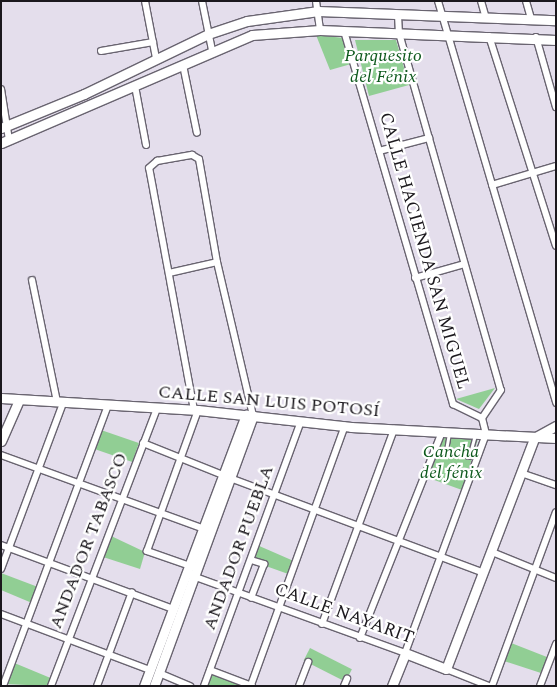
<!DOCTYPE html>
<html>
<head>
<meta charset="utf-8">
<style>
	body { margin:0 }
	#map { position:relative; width:557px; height:687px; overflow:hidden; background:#e4deec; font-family:Spectral,serif }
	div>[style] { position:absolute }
	.green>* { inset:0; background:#91ce94; transform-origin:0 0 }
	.roads { filter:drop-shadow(1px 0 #696470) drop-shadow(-1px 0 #696470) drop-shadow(0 1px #696470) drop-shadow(0 -1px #696470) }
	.lane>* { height:3px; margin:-1.5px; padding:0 1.5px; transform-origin:1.5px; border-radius:1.5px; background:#fff }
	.street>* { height:6px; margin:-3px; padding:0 3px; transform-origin:3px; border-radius:3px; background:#fff }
	.secondary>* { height:9px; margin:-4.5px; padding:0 4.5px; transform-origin:4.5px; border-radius:4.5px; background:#fff }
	span { translate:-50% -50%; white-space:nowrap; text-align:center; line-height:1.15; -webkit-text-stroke:4.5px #fff; paint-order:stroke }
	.park-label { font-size:18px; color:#0d591c; font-style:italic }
	.street-label { font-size:18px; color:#1b181d }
	.frame { position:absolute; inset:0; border:2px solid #1b181d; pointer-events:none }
</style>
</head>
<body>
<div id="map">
	<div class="green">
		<div style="clip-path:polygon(316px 35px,344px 38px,351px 64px,330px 70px)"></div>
		<div style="clip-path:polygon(355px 40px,396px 40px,409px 85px,369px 96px)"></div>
		<div style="clip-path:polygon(495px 388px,479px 409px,456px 399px)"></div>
		<div style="left:101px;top:430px;width:40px;height:20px;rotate:19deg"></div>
		<div style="clip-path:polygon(443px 435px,478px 439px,462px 490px,426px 477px)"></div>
		<div style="clip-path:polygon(109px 535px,145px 552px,140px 569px,100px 556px)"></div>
		<div style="clip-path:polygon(257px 545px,296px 562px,291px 575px,252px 561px)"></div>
		<div style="clip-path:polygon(1px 573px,38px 587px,32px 603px,1px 590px)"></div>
		<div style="clip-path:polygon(506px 641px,552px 659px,544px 674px,501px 660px)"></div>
		<div style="left:310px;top:648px;width:47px;height:14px;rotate:27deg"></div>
		<div style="clip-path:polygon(12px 662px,53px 679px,50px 686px,4px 684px)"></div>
		<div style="clip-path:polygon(210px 670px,252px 686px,204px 686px)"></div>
	</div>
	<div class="roads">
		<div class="lane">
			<div style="left:449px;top:433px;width:17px;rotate:100deg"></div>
			<div style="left:446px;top:450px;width:24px;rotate:17deg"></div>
			<div style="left:469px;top:457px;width:24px;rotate:-75deg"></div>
		</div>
		<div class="street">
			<div style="left:145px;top:1px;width:58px;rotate:79.1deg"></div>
			<div style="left:202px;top:1px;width:50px;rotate:78.5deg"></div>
			<div style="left:316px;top:1px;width:29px;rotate:82deg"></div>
			<div style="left:438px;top:1px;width:419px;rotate:73.6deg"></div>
			<div style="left:481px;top:1px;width:15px;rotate:74deg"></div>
			<div style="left:526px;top:1px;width:18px;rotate:74deg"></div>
			<div style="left:398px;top:15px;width:18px;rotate:87deg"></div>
			<div style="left:399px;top:33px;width:371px;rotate:74.1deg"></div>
			<div style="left:501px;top:390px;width:34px;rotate:124deg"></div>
			<div style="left:344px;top:31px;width:389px;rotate:73.7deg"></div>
			<div style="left:453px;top:404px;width:32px;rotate:26deg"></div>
			<div style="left:489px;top:36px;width:220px;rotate:72.3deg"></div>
			<div style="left:536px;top:37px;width:73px;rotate:74.1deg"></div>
			<div style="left:101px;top:51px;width:53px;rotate:-9.8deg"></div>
			<div style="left:183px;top:65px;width:69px;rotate:78.4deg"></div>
			<div style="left:135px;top:86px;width:60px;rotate:79.4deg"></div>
			<div style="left:1px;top:89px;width:52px;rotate:81.1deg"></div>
			<div style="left:379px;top:151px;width:52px;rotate:-14.6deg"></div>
			<div style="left:492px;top:185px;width:67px;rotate:-16.5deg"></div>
			<div style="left:169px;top:273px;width:49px;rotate:-12.9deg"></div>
			<div style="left:415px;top:278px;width:51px;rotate:-15.9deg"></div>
			<div style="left:32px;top:280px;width:125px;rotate:78.4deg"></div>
			<div style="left:194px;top:410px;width:246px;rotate:-100.5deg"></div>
			<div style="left:149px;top:168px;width:11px;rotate:-41deg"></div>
			<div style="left:157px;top:161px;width:36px;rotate:-10deg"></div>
			<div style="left:192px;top:155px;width:8px;rotate:30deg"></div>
			<div style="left:199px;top:159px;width:105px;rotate:80.1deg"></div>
			<div style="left:217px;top:262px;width:158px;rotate:76.8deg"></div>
			<div style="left:143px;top:443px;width:88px;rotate:21.9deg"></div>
			<div style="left:1px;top:455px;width:216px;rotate:20deg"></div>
			<div style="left:521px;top:473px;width:37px;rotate:19deg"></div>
			<div style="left:230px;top:478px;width:271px;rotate:20.5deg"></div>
			<div style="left:1px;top:545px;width:184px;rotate:20.4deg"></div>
			<div style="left:492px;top:552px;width:69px;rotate:22.1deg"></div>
			<div style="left:251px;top:560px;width:14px;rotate:17deg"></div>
			<div style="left:264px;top:564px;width:36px;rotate:111deg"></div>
			<div style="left:193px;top:567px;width:49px;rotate:-160.8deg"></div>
			<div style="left:147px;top:551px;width:150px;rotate:-70.1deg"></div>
			<div style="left:1px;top:569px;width:177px;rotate:-69.5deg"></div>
			<div style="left:190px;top:575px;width:229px;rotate:19.9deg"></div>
			<div style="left:405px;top:653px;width:233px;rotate:-69.7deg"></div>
			<div style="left:486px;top:434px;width:16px;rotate:-104deg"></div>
			<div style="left:1px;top:614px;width:159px;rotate:20.6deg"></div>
			<div style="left:322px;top:624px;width:208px;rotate:-69.7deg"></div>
			<div style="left:360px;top:638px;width:222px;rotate:-68.3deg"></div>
			<div style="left:446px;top:669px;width:46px;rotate:21.6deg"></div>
			<div style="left:210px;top:670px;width:45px;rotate:20.9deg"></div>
			<div style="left:159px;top:673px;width:34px;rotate:23deg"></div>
			<div style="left:251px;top:685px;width:276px;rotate:-70.1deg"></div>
			<div style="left:3px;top:686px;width:300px;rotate:-69.5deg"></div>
			<div style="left:51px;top:686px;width:298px;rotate:-69.1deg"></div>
			<div style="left:97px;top:686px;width:100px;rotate:-69.6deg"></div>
			<div style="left:204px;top:686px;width:282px;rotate:-69.9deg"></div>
			<div style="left:299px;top:686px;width:26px;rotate:-69deg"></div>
			<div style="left:344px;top:686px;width:8px;rotate:-67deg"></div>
			<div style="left:492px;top:686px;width:185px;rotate:-69.8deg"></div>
			<div style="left:540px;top:686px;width:45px;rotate:-69.1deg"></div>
		</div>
		<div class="secondary">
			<div style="left:1px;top:128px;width:90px;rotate:-22.3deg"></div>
			<div style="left:84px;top:94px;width:138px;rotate:-25.8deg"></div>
			<div style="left:208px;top:34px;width:41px;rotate:-18.4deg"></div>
			<div style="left:247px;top:21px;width:72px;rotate:-8deg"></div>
			<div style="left:318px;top:11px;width:238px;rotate:2.2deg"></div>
			<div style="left:1px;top:143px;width:273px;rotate:-23.3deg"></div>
			<div style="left:252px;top:35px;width:68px;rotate:-4.2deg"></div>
			<div style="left:320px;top:30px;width:236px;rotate:2.4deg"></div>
			<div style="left:1px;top:398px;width:197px;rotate:3.5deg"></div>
			<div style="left:198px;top:410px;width:154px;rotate:6.3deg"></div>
			<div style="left:351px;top:427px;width:205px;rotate:3.1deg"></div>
			<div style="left:1px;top:441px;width:45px;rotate:-66.3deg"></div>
			<div style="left:144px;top:686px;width:290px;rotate:-69.4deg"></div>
			<div style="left:154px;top:686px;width:288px;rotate:-69.9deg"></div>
			<div style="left:392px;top:686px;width:35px;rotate:-68deg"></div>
			<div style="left:405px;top:653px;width:44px;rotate:21.3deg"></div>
			<div style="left:446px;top:669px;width:247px;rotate:-69.1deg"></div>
			<div style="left:534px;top:438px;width:25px;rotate:-29deg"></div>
		</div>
	</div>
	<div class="park-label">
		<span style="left:383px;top:67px">Parquesito<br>del Fénix</span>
		<span style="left:451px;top:463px">Cancha<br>del fénix</span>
	</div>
	<div class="street-label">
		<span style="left:424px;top:251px;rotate:74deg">CALLE HACIENDA SAN MIGUEL</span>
		<span style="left:269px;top:402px;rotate:5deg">CALLE SAN LUIS POTOSÍ</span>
		<span style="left:89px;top:541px;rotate:-69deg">ANDADOR TABASCO</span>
		<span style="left:239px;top:548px;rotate:-70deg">ANDADOR PUEBLA</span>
		<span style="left:344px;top:614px;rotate:20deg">CALLE NAYARIT</span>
	</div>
	<div class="frame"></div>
</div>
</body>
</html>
